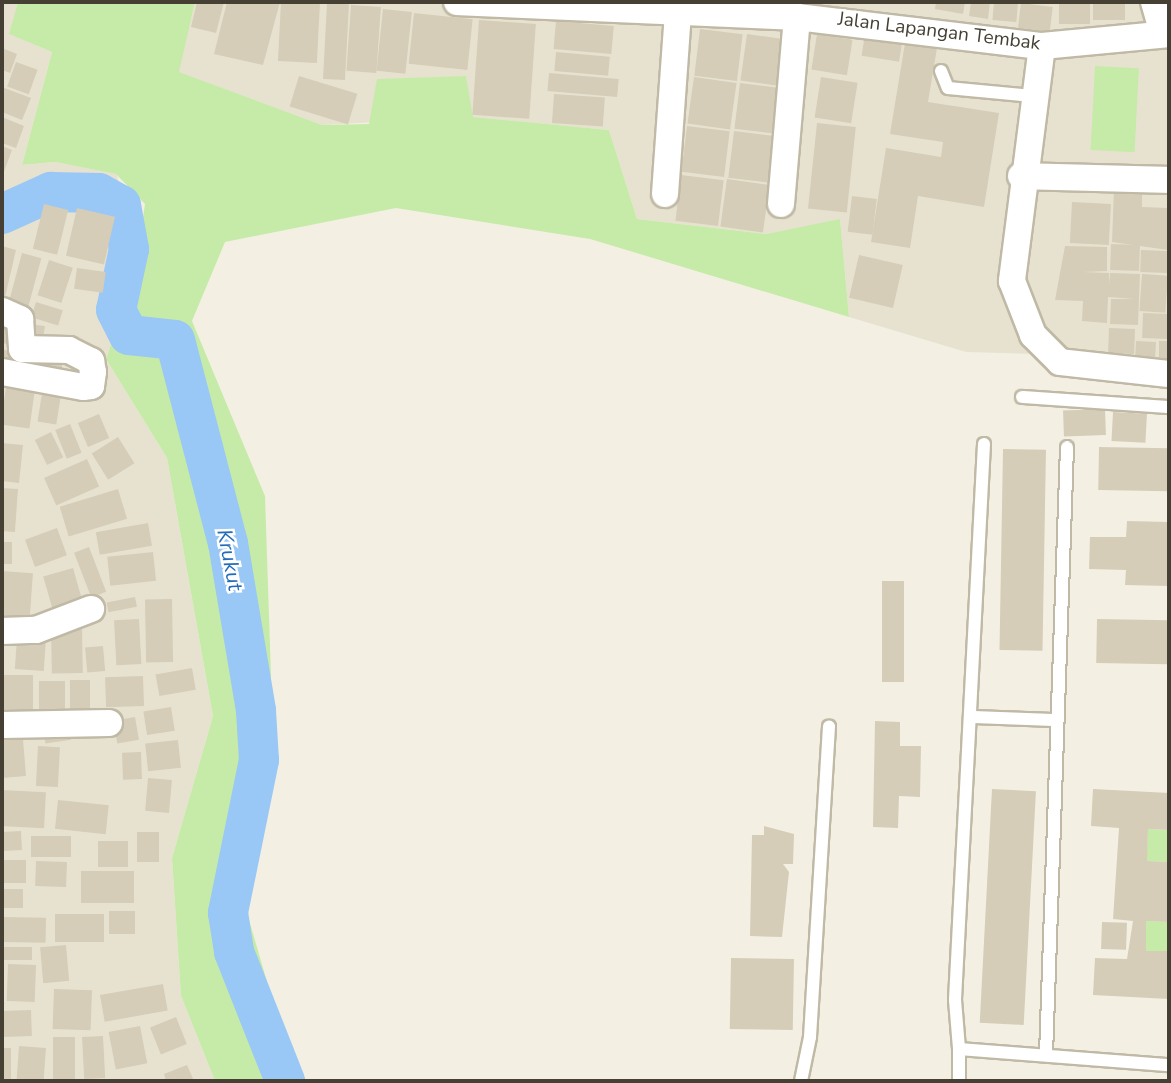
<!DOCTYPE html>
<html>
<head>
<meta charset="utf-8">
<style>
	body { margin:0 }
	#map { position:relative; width:1171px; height:1083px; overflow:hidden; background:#f3f0e3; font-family:"Nunito Sans",sans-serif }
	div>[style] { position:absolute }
	.residential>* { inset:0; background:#e7e2d0 }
	.green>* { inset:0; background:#c6eba8; transform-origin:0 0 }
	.river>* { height:40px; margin:-20px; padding:0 20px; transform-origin:20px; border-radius:20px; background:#99c7f6 }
	.building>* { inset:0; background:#d5cdb7; transform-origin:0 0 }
	.roads { filter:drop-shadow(2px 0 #bfb9a5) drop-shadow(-2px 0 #bfb9a5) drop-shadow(0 2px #bfb9a5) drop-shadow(0 -2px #bfb9a5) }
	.lane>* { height:12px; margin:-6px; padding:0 6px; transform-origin:6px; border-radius:6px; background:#fff }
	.street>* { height:26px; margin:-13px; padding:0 13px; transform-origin:13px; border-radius:13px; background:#fff }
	span { translate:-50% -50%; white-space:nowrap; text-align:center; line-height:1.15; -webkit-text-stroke:5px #fff; paint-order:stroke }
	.street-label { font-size:19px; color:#454033 }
	.water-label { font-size:21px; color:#246bb9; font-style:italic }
	.frame { position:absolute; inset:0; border:4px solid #454033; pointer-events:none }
</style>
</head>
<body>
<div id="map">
	<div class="residential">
		<div style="clip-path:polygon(2px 2px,18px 2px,10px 34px,52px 52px,22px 165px,55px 162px,117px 174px,135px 272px,106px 359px,167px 458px,213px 716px,172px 858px,181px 996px,215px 1081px,2px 1081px)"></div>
		<div style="clip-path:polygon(195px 2px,1169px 2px,1169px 358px,966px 352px,849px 317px,840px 220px,766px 234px,637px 219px,609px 130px,472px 117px,322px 125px,178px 72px)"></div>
	</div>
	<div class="green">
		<div style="clip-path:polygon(18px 2px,195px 2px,179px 72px,322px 125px,369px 124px,377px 79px,466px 76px,473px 117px,609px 130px,637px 219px,766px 234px,840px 219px,849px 317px,590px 239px,396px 208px,225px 242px,192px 321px,265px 496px,271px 675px,265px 816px,247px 913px,296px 1081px,215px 1081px,181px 996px,172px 858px,213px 716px,167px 458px,106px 359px,135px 272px,145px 204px,116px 174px,55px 162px,22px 165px,52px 52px,9px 34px)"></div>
		<div style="left:1095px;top:66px;width:44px;height:84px;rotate:3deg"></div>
		<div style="left:1148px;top:829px;width:21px;height:32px;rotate:3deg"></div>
		<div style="left:1146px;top:921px;width:23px;height:30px;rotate:2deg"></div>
	</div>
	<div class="river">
		<div style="left:2px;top:214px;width:54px;rotate:-24.2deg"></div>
		<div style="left:51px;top:192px;width:48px;rotate:1.2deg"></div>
		<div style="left:99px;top:193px;width:25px;rotate:29deg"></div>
		<div style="left:121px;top:205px;width:45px;rotate:79.7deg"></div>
		<div style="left:129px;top:249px;width:62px;rotate:102deg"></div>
		<div style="left:116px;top:310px;width:28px;rotate:63deg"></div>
		<div style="left:129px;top:335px;width:46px;rotate:6.2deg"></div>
		<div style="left:175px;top:340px;width:210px;rotate:75.4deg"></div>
		<div style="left:228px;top:543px;width:170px;rotate:80.5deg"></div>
		<div style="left:256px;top:711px;width:49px;rotate:86.5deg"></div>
		<div style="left:259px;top:760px;width:156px;rotate:101.5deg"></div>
		<div style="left:228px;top:913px;width:39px;rotate:81deg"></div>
		<div style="left:234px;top:952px;width:139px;rotate:68.4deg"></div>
	</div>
	<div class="building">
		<div style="clip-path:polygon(197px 2px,224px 2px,216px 33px,191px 27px)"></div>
		<div style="clip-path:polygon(227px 2px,280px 2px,263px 65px,214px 54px)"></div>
		<div style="left:281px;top:2px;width:39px;height:59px;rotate:3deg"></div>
		<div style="clip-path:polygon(936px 2px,965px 2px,963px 14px,935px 9px)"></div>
		<div style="clip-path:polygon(971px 2px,990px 2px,988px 19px,969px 16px)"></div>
		<div style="left:994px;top:2px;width:24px;height:18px;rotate:5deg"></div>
		<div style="left:1059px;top:2px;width:31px;height:22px"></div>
		<div style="left:1093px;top:2px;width:32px;height:18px"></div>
		<div style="left:327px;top:3px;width:22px;height:76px;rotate:3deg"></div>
		<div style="left:1021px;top:3px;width:32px;height:25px;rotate:7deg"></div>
		<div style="left:351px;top:5px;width:30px;height:66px;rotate:4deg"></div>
		<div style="left:383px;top:9px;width:29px;height:62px;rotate:6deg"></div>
		<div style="left:414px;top:13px;width:59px;height:51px;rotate:6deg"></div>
		<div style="left:479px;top:20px;width:57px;height:95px;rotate:4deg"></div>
		<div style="left:556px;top:21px;width:58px;height:28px;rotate:5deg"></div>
		<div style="left:700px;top:29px;width:43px;height:47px;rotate:7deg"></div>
		<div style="left:747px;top:34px;width:43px;height:47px;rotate:8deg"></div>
		<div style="left:817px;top:34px;width:36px;height:36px;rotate:9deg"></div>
		<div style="left:865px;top:34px;width:38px;height:22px;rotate:9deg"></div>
		<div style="clip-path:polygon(905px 43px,937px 48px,928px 102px,999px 113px,984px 207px,918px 196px,910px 248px,871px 242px,886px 148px,941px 157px,943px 142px,890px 134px)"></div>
		<div style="clip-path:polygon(2px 48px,17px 54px,10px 73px,2px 70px)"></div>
		<div style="left:556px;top:52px;width:54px;height:19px;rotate:5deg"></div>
		<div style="left:16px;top:62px;width:23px;height:26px;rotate:20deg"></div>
		<div style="left:549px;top:73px;width:70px;height:18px;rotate:5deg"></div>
		<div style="left:299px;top:76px;width:61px;height:32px;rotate:17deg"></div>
		<div style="left:694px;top:77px;width:43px;height:47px;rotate:8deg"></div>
		<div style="left:821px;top:77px;width:37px;height:41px;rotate:9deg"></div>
		<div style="left:740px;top:83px;width:43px;height:46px;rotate:7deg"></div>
		<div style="clip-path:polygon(2px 87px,31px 98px,22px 120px,2px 112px)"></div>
		<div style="left:554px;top:94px;width:51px;height:29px;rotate:4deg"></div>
		<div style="clip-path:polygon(2px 117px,24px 126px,16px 148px,2px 143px)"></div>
		<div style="left:817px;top:123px;width:39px;height:86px;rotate:6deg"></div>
		<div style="left:687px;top:126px;width:43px;height:46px;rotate:7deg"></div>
		<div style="left:734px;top:131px;width:43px;height:47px;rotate:7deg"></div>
		<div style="clip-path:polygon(2px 146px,12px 150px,2px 177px)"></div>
		<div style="left:681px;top:175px;width:43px;height:46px;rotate:7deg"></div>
		<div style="left:727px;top:179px;width:43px;height:48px;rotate:8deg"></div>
		<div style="clip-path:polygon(1114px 188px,1142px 189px,1142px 207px,1169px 208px,1168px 250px,1112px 242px)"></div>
		<div style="left:852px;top:196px;width:25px;height:36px;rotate:7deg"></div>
		<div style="left:1072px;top:202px;width:39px;height:41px;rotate:3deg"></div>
		<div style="left:44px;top:204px;width:25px;height:46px;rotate:14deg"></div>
		<div style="left:77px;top:208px;width:39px;height:49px;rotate:13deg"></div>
		<div style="left:1111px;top:244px;width:29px;height:26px;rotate:2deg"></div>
		<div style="clip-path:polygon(2px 246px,16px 250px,3px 306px,2px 306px)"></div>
		<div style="clip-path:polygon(1065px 246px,1107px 247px,1107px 271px,1083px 272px,1109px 273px,1109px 285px,1110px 273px,1140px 274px,1138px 325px,1110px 324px,1111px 299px,1134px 299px,1108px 297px,1107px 323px,1082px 321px,1083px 301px,1055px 300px)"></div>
		<div style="left:1141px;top:250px;width:27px;height:22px;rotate:2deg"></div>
		<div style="left:22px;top:253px;width:20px;height:57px;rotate:15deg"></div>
		<div style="left:859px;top:255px;width:45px;height:44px;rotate:13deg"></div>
		<div style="left:49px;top:260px;width:25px;height:37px;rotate:18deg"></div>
		<div style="left:77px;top:268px;width:29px;height:21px;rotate:8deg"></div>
		<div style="left:1142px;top:274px;width:26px;height:37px;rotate:4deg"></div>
		<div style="left:36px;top:302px;width:28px;height:16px;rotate:17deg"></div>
		<div style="left:1143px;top:313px;width:26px;height:25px;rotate:2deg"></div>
		<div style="clip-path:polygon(2px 318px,17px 321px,12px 345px,2px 343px)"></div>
		<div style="left:28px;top:324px;width:17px;height:16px;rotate:7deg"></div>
		<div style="left:1109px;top:328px;width:26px;height:25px;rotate:2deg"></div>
		<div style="left:1136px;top:341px;width:20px;height:23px;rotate:3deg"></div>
		<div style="left:1159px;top:341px;width:10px;height:26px"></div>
		<div style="clip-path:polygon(2px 349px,13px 352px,9px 369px,2px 367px)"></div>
		<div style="left:44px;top:355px;width:18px;height:14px"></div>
		<div style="left:7px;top:380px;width:29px;height:45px;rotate:8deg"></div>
		<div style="left:43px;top:387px;width:19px;height:35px;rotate:9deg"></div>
		<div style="left:1105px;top:409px;width:26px;height:42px;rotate:88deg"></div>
		<div style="left:1113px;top:412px;width:34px;height:29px;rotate:3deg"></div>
		<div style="left:99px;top:414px;width:26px;height:23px;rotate:67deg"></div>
		<div style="left:70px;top:424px;width:31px;height:16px;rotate:68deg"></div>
		<div style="left:51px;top:432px;width:28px;height:18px;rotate:64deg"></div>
		<div style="left:118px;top:437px;width:31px;height:31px;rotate:58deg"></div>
		<div style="clip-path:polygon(2px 443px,23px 445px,19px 483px,2px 481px)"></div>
		<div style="left:1099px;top:447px;width:70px;height:43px;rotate:1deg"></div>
		<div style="left:1003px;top:449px;width:43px;height:201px;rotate:1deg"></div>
		<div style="left:87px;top:459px;width:30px;height:47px;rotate:66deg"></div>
		<div style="left:2px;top:488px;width:16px;height:43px;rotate:4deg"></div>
		<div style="left:118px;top:489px;width:31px;height:61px;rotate:73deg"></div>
		<div style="clip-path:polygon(1127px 521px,1169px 522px,1169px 586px,1125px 585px,1126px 570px,1089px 569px,1090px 537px,1126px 537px)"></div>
		<div style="left:148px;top:523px;width:23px;height:53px;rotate:80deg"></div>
		<div style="left:57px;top:528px;width:29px;height:34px;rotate:70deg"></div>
		<div style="left:2px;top:542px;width:10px;height:22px"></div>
		<div style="left:89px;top:547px;width:48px;height:16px;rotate:69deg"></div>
		<div style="left:153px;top:552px;width:29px;height:46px;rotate:84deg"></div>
		<div style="left:73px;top:568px;width:40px;height:31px;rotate:74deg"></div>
		<div style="left:2px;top:571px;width:31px;height:51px;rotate:4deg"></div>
		<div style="left:882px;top:581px;width:22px;height:101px"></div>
		<div style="left:135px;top:597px;width:10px;height:29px;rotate:79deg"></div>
		<div style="left:172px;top:599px;width:63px;height:27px;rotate:89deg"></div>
		<div style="left:139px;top:619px;width:45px;height:25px;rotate:87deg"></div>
		<div style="left:1097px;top:619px;width:72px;height:44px;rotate:1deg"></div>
		<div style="left:82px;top:627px;width:46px;height:31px;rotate:89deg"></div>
		<div style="left:17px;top:638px;width:29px;height:31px;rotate:4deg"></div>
		<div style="left:103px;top:646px;width:25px;height:18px;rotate:85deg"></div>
		<div style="left:192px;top:668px;width:22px;height:37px;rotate:80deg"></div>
		<div style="left:33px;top:675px;width:35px;height:31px;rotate:90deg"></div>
		<div style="left:143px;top:676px;width:30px;height:38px;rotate:88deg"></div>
		<div style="left:70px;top:680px;width:20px;height:31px"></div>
		<div style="left:39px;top:681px;width:26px;height:32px"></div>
		<div style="left:171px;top:707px;width:24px;height:28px;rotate:81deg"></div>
		<div style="left:135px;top:717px;width:23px;height:22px;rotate:80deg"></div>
		<div style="clip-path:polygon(875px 721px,900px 722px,900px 746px,921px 746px,920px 797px,899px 796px,898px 828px,873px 827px)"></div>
		<div style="left:69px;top:725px;width:15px;height:26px;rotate:82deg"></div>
		<div style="clip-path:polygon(22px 727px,26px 776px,2px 778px,2px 729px)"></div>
		<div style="left:178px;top:740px;width:28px;height:33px;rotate:84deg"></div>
		<div style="left:38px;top:746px;width:22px;height:40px;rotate:3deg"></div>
		<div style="left:141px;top:752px;width:27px;height:19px;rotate:88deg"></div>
		<div style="left:148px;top:778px;width:24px;height:33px;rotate:5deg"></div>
		<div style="left:992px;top:789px;width:44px;height:234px;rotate:3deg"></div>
		<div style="clip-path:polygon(1093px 789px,1169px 793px,1169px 830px,1148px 829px,1147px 861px,1169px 862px,1169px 922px,1146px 921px,1146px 951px,1169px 951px,1169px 999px,1093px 995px,1095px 958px,1127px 959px,1133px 921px,1113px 919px,1119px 828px,1091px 826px)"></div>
		<div style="left:2px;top:790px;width:44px;height:36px;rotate:3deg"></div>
		<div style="left:58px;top:800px;width:51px;height:29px;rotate:6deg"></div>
		<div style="clip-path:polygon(764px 826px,794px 834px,793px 864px,783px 864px,789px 872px,782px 937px,750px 936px,752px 835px,764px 835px)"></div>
		<div style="left:21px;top:831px;width:19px;height:19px;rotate:87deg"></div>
		<div style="left:137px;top:832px;width:22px;height:30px"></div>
		<div style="left:31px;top:836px;width:40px;height:21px"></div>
		<div style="left:98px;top:841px;width:30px;height:26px"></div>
		<div style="left:2px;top:860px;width:24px;height:23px"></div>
		<div style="left:36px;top:861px;width:31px;height:25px;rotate:2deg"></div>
		<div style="left:134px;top:871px;width:32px;height:53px;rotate:90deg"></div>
		<div style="left:2px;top:889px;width:21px;height:19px"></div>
		<div style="left:135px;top:911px;width:23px;height:26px;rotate:90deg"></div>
		<div style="left:55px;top:914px;width:49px;height:28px"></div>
		<div style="left:2px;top:917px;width:44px;height:25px;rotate:1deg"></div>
		<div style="left:1102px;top:922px;width:25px;height:27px;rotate:2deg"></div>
		<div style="left:66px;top:945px;width:36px;height:26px;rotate:85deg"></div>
		<div style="left:2px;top:947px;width:30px;height:13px"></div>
		<div style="left:731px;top:958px;width:63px;height:71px;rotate:1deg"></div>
		<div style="left:8px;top:964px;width:28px;height:37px;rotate:2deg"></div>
		<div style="left:163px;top:984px;width:27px;height:64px;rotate:80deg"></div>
		<div style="left:54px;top:989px;width:38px;height:40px;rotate:2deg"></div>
		<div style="left:31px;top:1010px;width:26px;height:29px;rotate:88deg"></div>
		<div style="left:176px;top:1017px;width:29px;height:28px;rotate:68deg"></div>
		<div style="left:140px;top:1026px;width:38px;height:32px;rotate:79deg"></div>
		<div style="left:103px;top:1036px;width:42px;height:21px;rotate:87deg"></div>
		<div style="left:53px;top:1037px;width:22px;height:44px"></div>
		<div style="left:19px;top:1046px;width:27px;height:35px;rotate:4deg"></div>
		<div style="left:2px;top:1048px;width:9px;height:33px"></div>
		<div style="clip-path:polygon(187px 1065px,194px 1081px,166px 1081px,164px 1074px)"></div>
	</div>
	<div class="roads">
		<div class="lane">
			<div style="left:941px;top:71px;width:18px;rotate:68deg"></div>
			<div style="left:948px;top:88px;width:85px;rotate:5.4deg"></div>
			<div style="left:1022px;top:397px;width:147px;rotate:3.9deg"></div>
			<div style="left:984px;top:444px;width:557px;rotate:92.99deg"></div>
			<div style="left:955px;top:1000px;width:49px;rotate:85.3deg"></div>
			<div style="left:959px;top:1049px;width:211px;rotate:4.4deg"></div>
			<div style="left:973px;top:717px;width:81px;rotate:2.1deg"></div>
			<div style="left:959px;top:1049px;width:32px;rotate:90deg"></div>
			<div style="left:1046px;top:1055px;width:608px;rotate:-88.02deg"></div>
			<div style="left:801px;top:1081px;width:45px;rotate:-78.4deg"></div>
			<div style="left:810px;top:1037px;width:311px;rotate:-86.5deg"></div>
		</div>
		<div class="street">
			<div style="left:457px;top:2px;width:340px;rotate:2.5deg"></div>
			<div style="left:797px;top:17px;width:247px;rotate:6.8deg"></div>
			<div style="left:1042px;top:46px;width:128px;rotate:-5.4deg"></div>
			<div style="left:1154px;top:2px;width:33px;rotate:74deg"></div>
			<div style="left:1042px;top:46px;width:237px;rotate:97.3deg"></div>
			<div style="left:1012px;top:281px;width:58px;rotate:68.7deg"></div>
			<div style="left:1033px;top:335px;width:38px;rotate:45deg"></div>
			<div style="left:1060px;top:362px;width:110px;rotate:6.3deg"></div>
			<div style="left:1021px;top:176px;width:148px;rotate:1.5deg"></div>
			<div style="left:665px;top:194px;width:183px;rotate:-85.9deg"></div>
			<div style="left:781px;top:204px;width:188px;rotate:-85.1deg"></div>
			<div style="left:2px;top:311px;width:20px;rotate:24deg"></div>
			<div style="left:20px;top:319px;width:30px;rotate:86deg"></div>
			<div style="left:22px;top:349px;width:47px;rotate:1.2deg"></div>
			<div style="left:69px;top:350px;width:25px;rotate:27deg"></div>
			<div style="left:91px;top:361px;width:11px;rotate:80deg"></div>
			<div style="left:93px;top:372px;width:14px;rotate:98deg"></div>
			<div style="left:91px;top:386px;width:8px;rotate:173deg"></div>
			<div style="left:83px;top:387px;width:82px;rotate:-169.5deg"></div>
			<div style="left:2px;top:631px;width:34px;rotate:-2deg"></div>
			<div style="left:36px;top:630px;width:59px;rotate:-20.9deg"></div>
			<div style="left:2px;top:725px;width:107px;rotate:-1.1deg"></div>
		</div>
	</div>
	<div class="street-label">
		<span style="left:939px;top:32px;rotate:7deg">Jalan Lapangan Tembak</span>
	</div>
	<div class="water-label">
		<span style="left:230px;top:560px;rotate:79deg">Krukut</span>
	</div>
	<div class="frame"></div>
</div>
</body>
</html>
